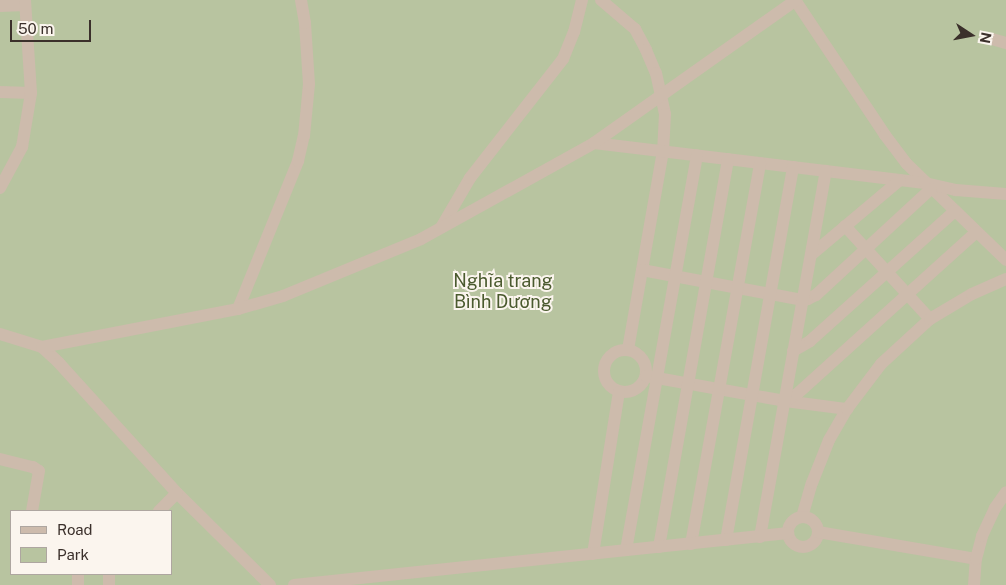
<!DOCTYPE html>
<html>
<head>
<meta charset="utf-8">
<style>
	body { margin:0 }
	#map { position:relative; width:1006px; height:585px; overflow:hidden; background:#f4ebe1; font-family:"Public Sans",sans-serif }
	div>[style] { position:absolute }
	.green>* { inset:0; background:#b8c4a0 }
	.minor>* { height:12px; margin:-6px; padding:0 6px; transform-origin:6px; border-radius:6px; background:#cdbbac }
	.minor>.ring { margin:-6px; padding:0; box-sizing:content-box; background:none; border:12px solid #cdbbac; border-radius:50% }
	span { translate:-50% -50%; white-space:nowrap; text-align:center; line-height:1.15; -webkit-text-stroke:4px #fbf5ee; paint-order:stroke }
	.park-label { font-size:18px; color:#4a5a2e }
	.legend { position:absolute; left:10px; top:510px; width:162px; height:65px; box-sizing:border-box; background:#fbf5ee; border:1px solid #aea6a0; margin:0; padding:6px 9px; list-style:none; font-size:15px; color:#3b302b }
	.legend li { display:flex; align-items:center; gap:10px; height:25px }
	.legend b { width:25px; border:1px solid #aea6a0 }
	.north { position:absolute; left:946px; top:10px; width:50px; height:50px; -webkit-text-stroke:4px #fbf5ee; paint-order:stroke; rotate:101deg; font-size:14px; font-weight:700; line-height:20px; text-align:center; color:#3b302b }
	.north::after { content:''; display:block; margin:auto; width:18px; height:22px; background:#3b302b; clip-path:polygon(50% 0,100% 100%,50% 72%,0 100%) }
	.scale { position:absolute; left:10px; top:20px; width:81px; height:22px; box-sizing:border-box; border:2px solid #3b302b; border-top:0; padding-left:6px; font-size:15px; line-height:18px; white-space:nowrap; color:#3b302b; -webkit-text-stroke:4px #fbf5ee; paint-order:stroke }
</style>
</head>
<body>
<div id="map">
	<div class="green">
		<div style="clip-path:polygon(evenodd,0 0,1006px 0,1006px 585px,0 585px,0 0,11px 511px,171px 511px,171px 574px,11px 574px,11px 511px)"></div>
	</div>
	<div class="minor">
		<div style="left:601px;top:0;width:45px;rotate:40.5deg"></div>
		<div style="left:635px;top:29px;width:24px;rotate:62deg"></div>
		<div style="left:646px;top:50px;width:25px;rotate:67deg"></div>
		<div style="left:656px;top:73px;width:42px;rotate:77.6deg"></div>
		<div style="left:665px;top:114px;width:37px;rotate:93deg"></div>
		<div style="left:663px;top:151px;width:201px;rotate:100deg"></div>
		<div style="left:795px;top:0;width:162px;rotate:56.3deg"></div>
		<div style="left:885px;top:135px;width:36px;rotate:53deg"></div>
		<div style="left:907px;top:164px;width:138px;rotate:44.1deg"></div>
		<div style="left:0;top:6px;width:25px;rotate:-2deg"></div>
		<div style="left:992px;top:39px;width:15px;rotate:16deg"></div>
		<div style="left:0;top:92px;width:31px;rotate:2deg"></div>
		<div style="left:594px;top:143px;width:333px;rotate:6.9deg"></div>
		<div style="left:925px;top:183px;width:32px;rotate:13deg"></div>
		<div style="left:956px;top:190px;width:50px;rotate:4.6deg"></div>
		<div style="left:0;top:188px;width:47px;rotate:-61.8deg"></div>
		<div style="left:22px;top:147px;width:55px;rotate:-80.5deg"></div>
		<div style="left:31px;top:93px;width:93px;rotate:-93.7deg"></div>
		<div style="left:442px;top:226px;width:56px;rotate:-59.7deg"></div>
		<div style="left:470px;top:178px;width:151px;rotate:-52deg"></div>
		<div style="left:563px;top:59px;width:29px;rotate:-68deg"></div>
		<div style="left:574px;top:32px;width:33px;rotate:-76deg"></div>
		<div style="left:845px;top:226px;width:126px;rotate:47.6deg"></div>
		<div style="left:811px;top:255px;width:116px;rotate:-40.1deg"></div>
		<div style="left:642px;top:270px;width:164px;rotate:10.6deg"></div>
		<div style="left:803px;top:300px;width:5px;rotate:-11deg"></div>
		<div style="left:808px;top:299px;width:9px;rotate:-27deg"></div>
		<div style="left:816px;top:295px;width:156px;rotate:-42.7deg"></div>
		<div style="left:238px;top:309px;width:160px;rotate:-67.9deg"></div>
		<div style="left:298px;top:161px;width:26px;rotate:-77deg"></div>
		<div style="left:304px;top:136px;width:52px;rotate:-84.5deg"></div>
		<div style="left:309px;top:84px;width:61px;rotate:-93.8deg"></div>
		<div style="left:305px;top:23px;width:23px;rotate:-100deg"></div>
		<div style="left:0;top:334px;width:44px;rotate:17.2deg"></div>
		<div style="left:42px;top:347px;width:23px;rotate:43deg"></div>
		<div style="left:59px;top:363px;width:176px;rotate:47.8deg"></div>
		<div style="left:177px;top:493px;width:131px;rotate:44.7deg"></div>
		<div style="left:42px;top:347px;width:200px;rotate:-11deg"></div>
		<div style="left:238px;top:309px;width:47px;rotate:-16.1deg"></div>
		<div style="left:283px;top:296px;width:149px;rotate:-22.4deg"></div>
		<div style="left:421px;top:239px;width:198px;rotate:-29deg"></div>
		<div style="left:594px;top:143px;width:247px;rotate:-35.3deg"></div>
		<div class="ring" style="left:604px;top:350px;width:30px;height:30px"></div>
		<div style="left:793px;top:351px;width:20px;rotate:-30deg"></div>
		<div style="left:810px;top:341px;width:195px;rotate:-41.9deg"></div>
		<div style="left:646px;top:376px;width:141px;rotate:10.2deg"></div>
		<div style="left:785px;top:401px;width:63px;rotate:7.4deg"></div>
		<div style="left:785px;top:401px;width:14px;rotate:-30deg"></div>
		<div style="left:797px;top:394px;width:241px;rotate:-42.1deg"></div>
		<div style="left:0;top:459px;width:34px;rotate:14deg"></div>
		<div style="left:33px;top:467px;width:7px;rotate:34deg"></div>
		<div style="left:39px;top:471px;width:41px;rotate:99.9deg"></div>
		<div style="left:159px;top:511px;width:25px;rotate:-45deg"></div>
		<div style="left:802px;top:517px;width:35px;rotate:-74deg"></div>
		<div style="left:812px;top:483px;width:46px;rotate:-68.4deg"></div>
		<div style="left:829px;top:440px;width:36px;rotate:-60deg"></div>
		<div style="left:847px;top:409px;width:56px;rotate:-52.9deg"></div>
		<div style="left:881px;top:364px;width:67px;rotate:-42.6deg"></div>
		<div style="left:930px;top:319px;width:49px;rotate:-30.8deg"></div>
		<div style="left:972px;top:294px;width:37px;rotate:-24deg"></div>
		<div class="ring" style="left:788px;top:517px;width:18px;height:18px"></div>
		<div style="left:818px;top:532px;width:160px;rotate:9.7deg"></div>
		<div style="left:760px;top:537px;width:372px;rotate:-79.8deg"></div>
		<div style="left:726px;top:540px;width:379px;rotate:-79.8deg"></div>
		<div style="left:691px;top:544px;width:387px;rotate:-79.7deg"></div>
		<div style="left:659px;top:547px;width:394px;rotate:-79.9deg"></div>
		<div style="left:626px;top:550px;width:401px;rotate:-79.8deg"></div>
		<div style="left:593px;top:554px;width:164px;rotate:-80.9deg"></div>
		<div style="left:78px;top:574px;width:11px;rotate:90deg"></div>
		<div style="left:109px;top:585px;width:11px;rotate:-90deg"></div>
		<div style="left:294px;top:585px;width:497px;rotate:-6deg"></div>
		<div style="left:974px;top:585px;width:26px;rotate:-86deg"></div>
		<div style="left:976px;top:559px;width:24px;rotate:-75deg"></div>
		<div style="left:982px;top:536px;width:31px;rotate:-65deg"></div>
		<div style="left:995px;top:508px;width:19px;rotate:-55deg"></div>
	</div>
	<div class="park-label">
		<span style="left:503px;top:292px">Nghĩa trang<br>Bình Dương</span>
	</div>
	<ul class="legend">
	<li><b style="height:6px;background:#cdbbac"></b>Road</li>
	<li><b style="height:14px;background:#b8c4a0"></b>Park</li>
	</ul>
	<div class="north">N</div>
	<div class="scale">50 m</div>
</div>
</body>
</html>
